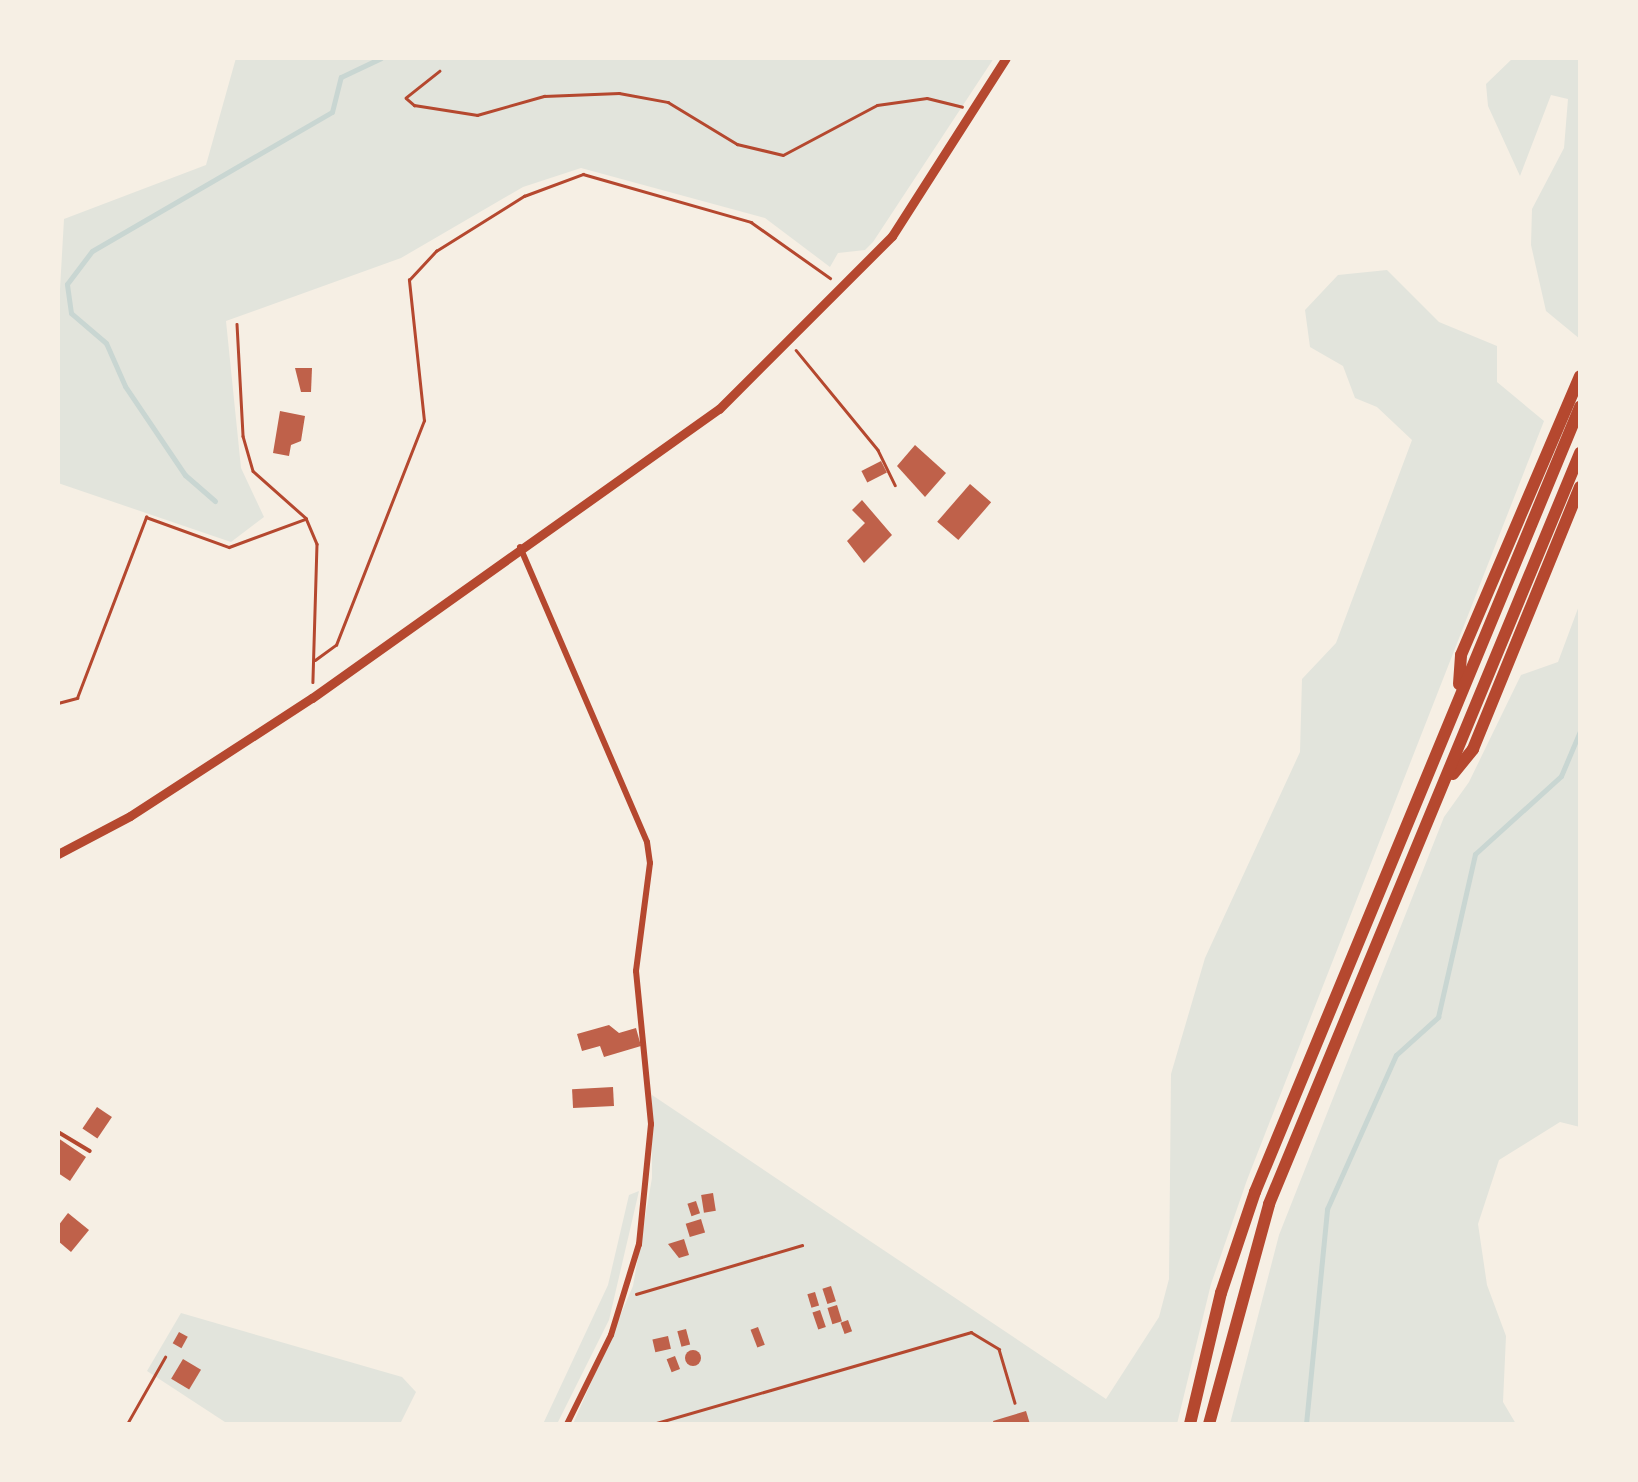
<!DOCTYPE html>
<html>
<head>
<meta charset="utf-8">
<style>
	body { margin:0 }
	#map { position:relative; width:1638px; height:1482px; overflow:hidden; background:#f6efe4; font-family:"Public Sans",sans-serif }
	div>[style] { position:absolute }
	.green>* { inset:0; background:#e2e4dc }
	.stream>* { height:5px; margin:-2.5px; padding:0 2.5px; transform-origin:2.5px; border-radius:2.5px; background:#c9d6d2 }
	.building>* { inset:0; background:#bf614a; transform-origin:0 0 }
	.round { border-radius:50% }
	.path>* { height:2.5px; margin:-1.25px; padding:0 1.25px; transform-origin:1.25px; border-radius:1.25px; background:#b5482f }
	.service>* { height:4px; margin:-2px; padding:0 2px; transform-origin:2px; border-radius:2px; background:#b5482f }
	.minor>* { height:6px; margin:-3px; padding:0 3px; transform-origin:3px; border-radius:3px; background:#b5482f }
	.tertiary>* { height:9px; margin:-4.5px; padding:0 4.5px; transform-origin:4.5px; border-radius:4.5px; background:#b5482f }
	.motorway>* { height:12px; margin:-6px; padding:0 6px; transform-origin:6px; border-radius:6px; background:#b5482f }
	span { translate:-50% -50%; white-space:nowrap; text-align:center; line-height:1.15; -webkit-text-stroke:8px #f6efe4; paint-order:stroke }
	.frame { position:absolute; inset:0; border:60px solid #f6efe4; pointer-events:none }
</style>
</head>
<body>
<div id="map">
	<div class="green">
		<div style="clip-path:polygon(236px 58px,994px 58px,873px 242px,865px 250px,838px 253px,830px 267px,765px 218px,581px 168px,523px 187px,401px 258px,226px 321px,241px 468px,264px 517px,231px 542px,58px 483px,58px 324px,64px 219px,206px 165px)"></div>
		<div style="clip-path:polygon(1513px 58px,1580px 58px,1580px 339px,1546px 311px,1531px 245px,1532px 209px,1564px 148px,1568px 99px,1551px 95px,1520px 176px,1488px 106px,1486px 84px)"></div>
		<div style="clip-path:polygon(1387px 270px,1439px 322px,1497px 346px,1497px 382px,1544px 421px,1247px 1180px,1211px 1284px,1177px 1424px,573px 1424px,633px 1286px,652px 1178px,652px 1095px,1106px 1399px,1159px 1317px,1169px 1279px,1171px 1074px,1205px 958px,1300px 752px,1302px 679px,1336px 643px,1412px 440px,1377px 407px,1355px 398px,1343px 366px,1310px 347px,1305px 310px,1338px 275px)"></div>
		<div style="clip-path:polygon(1580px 603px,1580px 1127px,1560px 1122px,1499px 1160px,1478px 1224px,1487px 1285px,1506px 1336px,1503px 1402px,1516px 1424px,1230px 1424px,1279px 1235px,1444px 817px,1469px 782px,1521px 675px,1558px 662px)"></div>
		<div style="clip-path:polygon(639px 1191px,609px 1320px,557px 1424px,543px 1424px,608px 1285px,629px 1195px)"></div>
		<div style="clip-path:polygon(181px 1313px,402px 1377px,416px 1392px,400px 1424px,228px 1424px,147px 1371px)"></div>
	</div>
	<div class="stream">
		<div style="left:215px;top:501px;width:40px;rotate:-139deg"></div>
		<div style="left:185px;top:475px;width:107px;rotate:-124deg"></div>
		<div style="left:125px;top:386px;width:47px;rotate:-113.8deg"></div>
		<div style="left:106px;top:343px;width:46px;rotate:-139.4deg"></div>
		<div style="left:71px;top:313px;width:29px;rotate:-98deg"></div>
		<div style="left:67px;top:284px;width:41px;rotate:-52.9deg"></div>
		<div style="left:92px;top:251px;width:277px;rotate:-30.1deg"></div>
		<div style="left:332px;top:112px;width:36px;rotate:-76deg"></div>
		<div style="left:341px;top:77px;width:44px;rotate:-25.4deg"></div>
		<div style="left:1306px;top:1424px;width:216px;rotate:-84.4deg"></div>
		<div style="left:1327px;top:1209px;width:169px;rotate:-65.9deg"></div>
		<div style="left:1396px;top:1055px;width:57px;rotate:-42.1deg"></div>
		<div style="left:1438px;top:1017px;width:167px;rotate:-77.2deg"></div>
		<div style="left:1475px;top:854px;width:116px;rotate:-42.2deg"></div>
		<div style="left:1561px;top:776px;width:49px;rotate:-67.1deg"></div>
	</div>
	<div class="building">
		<div style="clip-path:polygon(295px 368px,312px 368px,311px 392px,301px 392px)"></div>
		<div style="clip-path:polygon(280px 411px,305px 416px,301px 441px,291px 445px,289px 456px,273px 453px)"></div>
		<div style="clip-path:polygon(915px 445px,946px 473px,925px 497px,897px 466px)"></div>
		<div style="left:881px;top:461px;width:13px;height:22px;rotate:63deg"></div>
		<div style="left:970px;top:484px;width:28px;height:50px;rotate:41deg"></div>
		<div style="clip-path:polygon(862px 500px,892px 535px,864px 563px,847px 541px,865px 523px,852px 510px)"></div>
		<div style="clip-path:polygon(609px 1025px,619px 1033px,636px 1028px,641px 1046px,604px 1057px,600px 1046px,582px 1051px,577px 1034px)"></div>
		<div style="left:613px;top:1087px;width:19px;height:41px;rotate:87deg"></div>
		<div style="left:97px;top:1107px;width:18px;height:26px;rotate:34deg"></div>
		<div style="clip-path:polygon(58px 1138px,86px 1157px,70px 1181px,58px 1173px)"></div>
		<div style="left:713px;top:1193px;width:18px;height:12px;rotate:81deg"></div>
		<div style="left:696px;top:1201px;width:13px;height:9px;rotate:72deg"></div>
		<div style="clip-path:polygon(68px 1213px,89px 1230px,71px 1252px,58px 1241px,58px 1226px)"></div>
		<div style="left:701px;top:1219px;width:14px;height:16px;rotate:73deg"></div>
		<div style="clip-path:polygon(684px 1239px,689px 1255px,679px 1258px,668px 1244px)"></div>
		<div style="left:831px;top:1286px;width:16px;height:9px;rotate:72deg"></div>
		<div style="left:815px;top:1292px;width:14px;height:8px;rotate:73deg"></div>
		<div style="left:837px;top:1305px;width:17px;height:10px;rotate:73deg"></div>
		<div style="left:820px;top:1310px;width:18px;height:8px;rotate:71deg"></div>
		<div style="left:848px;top:1320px;width:12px;height:8px;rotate:70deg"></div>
		<div style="left:758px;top:1327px;width:19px;height:8px;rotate:69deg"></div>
		<div style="left:686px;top:1329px;width:16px;height:9px;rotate:75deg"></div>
		<div style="left:179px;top:1332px;width:10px;height:13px;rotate:29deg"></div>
		<div style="left:668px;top:1336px;width:13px;height:16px;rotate:77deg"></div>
		<div class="round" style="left:685px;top:1350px;width:16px;height:16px"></div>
		<div style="left:675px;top:1356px;width:14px;height:9px;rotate:69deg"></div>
		<div style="left:183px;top:1359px;width:21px;height:23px;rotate:31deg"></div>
		<div style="clip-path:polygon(1026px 1411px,1030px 1424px,994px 1424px,993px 1421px)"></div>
	</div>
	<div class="path">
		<div style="left:440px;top:71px;width:43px;rotate:141.5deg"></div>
		<div style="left:406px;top:98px;width:11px;rotate:41deg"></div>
		<div style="left:414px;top:105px;width:64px;rotate:9deg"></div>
		<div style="left:477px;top:115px;width:70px;rotate:-15.8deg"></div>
		<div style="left:544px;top:96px;width:75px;rotate:-2.3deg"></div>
		<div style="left:619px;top:93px;width:50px;rotate:10.4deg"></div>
		<div style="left:668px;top:102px;width:81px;rotate:31.3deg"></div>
		<div style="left:737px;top:144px;width:47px;rotate:13.4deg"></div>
		<div style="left:783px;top:155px;width:106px;rotate:-28deg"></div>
		<div style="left:877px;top:105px;width:50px;rotate:-8deg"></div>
		<div style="left:927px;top:98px;width:36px;rotate:14deg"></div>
		<div style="left:237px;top:324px;width:112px;rotate:86.9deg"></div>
		<div style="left:243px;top:436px;width:36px;rotate:74deg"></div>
		<div style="left:253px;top:471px;width:71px;rotate:41.6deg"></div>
		<div style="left:306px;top:518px;width:28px;rotate:67deg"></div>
		<div style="left:317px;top:544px;width:138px;rotate:91.7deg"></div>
		<div style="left:796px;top:350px;width:129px;rotate:50.6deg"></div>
		<div style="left:878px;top:450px;width:39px;rotate:64deg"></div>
		<div style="left:315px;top:660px;width:26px;rotate:-36deg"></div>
		<div style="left:336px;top:645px;width:241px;rotate:-68.6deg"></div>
		<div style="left:424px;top:421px;width:142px;rotate:-96.1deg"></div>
		<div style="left:409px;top:280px;width:40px;rotate:-47deg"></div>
		<div style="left:436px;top:251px;width:104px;rotate:-32deg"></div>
		<div style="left:524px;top:196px;width:63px;rotate:-20.4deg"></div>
		<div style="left:583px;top:174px;width:175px;rotate:15.9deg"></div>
		<div style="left:751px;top:222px;width:97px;rotate:35.3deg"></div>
		<div style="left:58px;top:703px;width:20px;rotate:-15deg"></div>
		<div style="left:77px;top:698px;width:194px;rotate:-69.1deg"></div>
		<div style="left:146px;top:517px;width:88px;rotate:19.9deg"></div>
		<div style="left:229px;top:547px;width:81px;rotate:-20.2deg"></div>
		<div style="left:636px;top:1294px;width:173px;rotate:-16.4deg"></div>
		<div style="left:127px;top:1424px;width:77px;rotate:-60.4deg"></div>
		<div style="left:653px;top:1424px;width:331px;rotate:-16.1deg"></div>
		<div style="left:971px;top:1332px;width:33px;rotate:31deg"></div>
		<div style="left:999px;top:1349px;width:56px;rotate:73.5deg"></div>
	</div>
	<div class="service">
		<div style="left:58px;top:1132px;width:37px;rotate:31deg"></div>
	</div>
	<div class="minor">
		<div style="left:520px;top:547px;width:321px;rotate:66.7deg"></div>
		<div style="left:647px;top:842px;width:21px;rotate:82deg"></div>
		<div style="left:650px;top:863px;width:109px;rotate:97.4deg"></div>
		<div style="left:636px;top:971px;width:154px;rotate:84.4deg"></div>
		<div style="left:651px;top:1124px;width:121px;rotate:95.7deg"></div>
		<div style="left:639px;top:1244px;width:95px;rotate:107.1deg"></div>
		<div style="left:611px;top:1335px;width:99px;rotate:116.3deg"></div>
	</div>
	<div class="tertiary">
		<div style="left:58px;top:854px;width:81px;rotate:-27.8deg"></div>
		<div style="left:130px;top:816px;width:217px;rotate:-33deg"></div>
		<div style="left:312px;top:698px;width:499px;rotate:-35.4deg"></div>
		<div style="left:719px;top:409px;width:245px;rotate:-45deg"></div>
		<div style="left:892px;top:236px;width:211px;rotate:-57.4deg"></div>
	</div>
	<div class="motorway">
		<div style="left:1459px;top:684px;width:29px;rotate:-86deg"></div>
		<div style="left:1461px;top:655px;width:303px;rotate:-66.9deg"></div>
		<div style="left:1453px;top:774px;width:32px;rotate:-51deg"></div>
		<div style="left:1473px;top:749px;width:283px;rotate:-67.8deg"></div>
		<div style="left:1190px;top:1424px;width:135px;rotate:-76.7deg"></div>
		<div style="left:1221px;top:1293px;width:107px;rotate:-71.4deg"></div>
		<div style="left:1255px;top:1192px;width:850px;rotate:-67.51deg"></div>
		<div style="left:1209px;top:1424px;width:228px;rotate:-74.7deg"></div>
		<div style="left:1269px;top:1204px;width:813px;rotate:-67.5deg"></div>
	</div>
	<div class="frame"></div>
</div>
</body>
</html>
